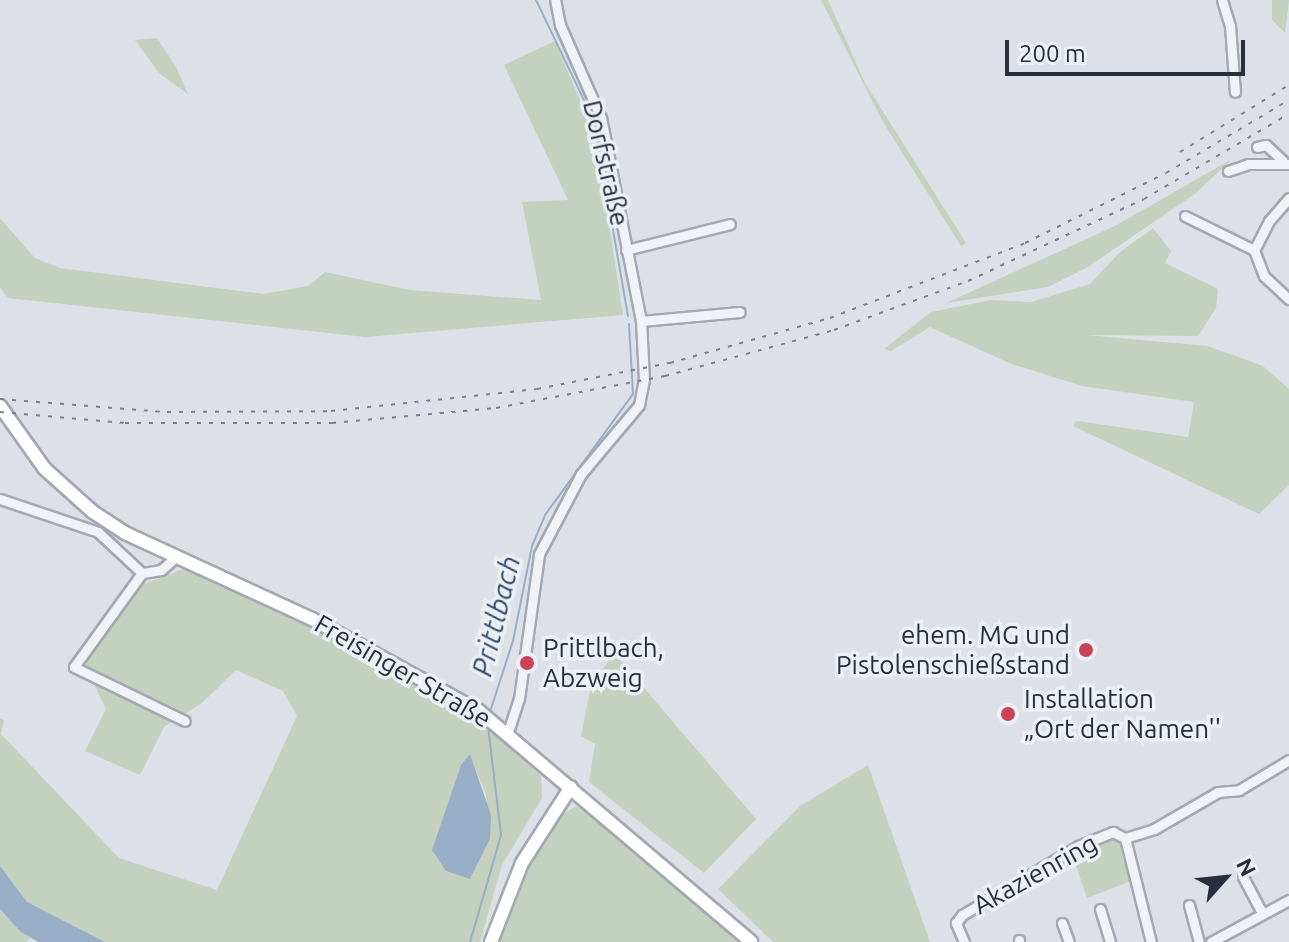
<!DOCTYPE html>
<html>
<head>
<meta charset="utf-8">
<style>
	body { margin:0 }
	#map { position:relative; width:1289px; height:942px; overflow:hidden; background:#dde1e7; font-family:Ubuntu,sans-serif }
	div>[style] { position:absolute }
	.green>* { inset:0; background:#c3d1be }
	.water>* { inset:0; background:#98aec7 }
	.stream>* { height:2px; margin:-1px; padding:0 1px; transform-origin:1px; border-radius:1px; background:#98aec7 }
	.roads { filter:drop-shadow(2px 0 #a3a8b1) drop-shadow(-2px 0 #a3a8b1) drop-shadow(0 2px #a3a8b1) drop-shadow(0 -2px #a3a8b1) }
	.street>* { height:9px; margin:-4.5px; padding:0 4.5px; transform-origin:4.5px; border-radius:4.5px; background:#f0f2f5 }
	.secondary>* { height:12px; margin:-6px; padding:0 6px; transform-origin:6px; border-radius:6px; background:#fff }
	.rail>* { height:2px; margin-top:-1px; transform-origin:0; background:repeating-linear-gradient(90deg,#778090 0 4px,transparent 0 12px) }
	.dots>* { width:22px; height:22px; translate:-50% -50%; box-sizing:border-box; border:4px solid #ecf0f5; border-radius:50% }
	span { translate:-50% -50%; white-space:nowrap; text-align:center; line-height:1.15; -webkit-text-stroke:7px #ecf0f5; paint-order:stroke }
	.street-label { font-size:26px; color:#272f3d }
	.poi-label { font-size:26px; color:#272f3d }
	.right { translate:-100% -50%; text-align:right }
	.left { translate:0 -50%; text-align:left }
	.water-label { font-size:28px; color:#324d70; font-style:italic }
	.north { position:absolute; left:1185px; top:838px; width:80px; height:80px; -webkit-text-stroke:6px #ecf0f5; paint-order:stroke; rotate:63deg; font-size:22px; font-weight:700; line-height:32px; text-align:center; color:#272f3d }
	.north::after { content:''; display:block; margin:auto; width:28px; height:36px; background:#272f3d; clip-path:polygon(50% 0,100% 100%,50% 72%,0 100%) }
	.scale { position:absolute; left:1005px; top:40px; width:240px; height:36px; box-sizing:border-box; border:4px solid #272f3d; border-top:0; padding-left:10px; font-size:24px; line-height:28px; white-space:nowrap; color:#272f3d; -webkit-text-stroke:6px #ecf0f5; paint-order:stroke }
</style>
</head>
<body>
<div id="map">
	<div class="green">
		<div style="clip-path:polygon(821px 0,828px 0,865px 83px,966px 243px,961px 246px,883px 122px)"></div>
		<div style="clip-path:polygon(1272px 0,1289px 0,1285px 33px,1272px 20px)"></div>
		<div style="clip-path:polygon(157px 38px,175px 65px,188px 94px,160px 74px,135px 40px)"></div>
		<div style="clip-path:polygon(555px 41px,584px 110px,605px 199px,623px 315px,365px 337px,8px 298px,0 287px,0 218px,35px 258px,60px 268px,263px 294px,308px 286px,325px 272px,410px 290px,541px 300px,522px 202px,568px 200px,504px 65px)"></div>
		<div style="clip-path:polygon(1232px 159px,1196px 193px,1088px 267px,1048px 287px,946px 303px,1115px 226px)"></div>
		<div style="clip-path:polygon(1153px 228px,1171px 251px,1165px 263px,1218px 289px,1216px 308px,1198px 336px,1086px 335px,1208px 346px,1263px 366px,1289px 389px,1289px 485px,1259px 514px,1073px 426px,1076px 421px,1188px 437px,1194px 402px,1082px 386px,1009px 363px,930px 327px,891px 351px,884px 349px,931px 312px,991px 300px,1031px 302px,1090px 284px,1119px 253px)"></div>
		<div style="clip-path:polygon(evenodd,183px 569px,372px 655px,476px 716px,541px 776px,542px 798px,502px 865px,480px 942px,105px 942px,26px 902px,0 866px,0 718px,4px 720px,1px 734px,119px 858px,217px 890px,297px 716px,283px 691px,236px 670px,202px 703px,164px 727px,140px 775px,85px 751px,106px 709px,90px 676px,75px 673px,80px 649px,121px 593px,183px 569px,469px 754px,486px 794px,490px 839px,470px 879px,469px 754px)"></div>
		<div style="clip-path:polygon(615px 654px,756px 819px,704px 873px,589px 782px,595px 744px,581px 736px,592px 681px)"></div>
		<div style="clip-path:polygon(868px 765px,930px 942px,773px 942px,718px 889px,800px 806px)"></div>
		<div style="clip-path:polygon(576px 806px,587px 810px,742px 942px,497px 942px,533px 852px,551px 822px)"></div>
		<div style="clip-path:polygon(1113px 836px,1121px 840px,1131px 881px,1087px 898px,1072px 854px)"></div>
		<div style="clip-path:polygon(0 909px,30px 938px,27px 942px,0 942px)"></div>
	</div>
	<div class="water">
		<div style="clip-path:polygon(470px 754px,491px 815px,490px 839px,470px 879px,446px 871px,432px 850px,461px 765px)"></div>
		<div style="clip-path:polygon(0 866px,27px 902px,105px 942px,38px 942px,21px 932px,0 909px)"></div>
	</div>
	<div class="stream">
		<div style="left:536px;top:0;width:134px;rotate:64.4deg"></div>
		<div style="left:594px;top:121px;width:198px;rotate:80.1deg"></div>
		<div style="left:490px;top:712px;width:75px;rotate:-72.1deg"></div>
		<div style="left:513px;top:641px;width:97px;rotate:-78.7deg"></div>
		<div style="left:532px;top:546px;width:34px;rotate:-67deg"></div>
		<div style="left:545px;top:515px;width:150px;rotate:-54deg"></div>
		<div style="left:633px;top:394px;width:70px;rotate:-93.3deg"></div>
		<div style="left:470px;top:942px;width:111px;rotate:-73.8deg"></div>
		<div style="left:501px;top:835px;width:110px;rotate:-96.8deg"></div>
	</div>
	<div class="roads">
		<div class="street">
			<div style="left:1222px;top:0;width:27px;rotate:73deg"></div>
			<div style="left:1230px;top:26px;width:66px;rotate:85.7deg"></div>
			<div style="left:1257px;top:147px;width:9px;rotate:-13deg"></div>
			<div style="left:1266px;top:145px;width:23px;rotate:43deg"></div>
			<div style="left:1228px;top:171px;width:21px;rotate:-19deg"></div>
			<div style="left:1248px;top:164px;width:41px"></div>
			<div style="left:1289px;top:198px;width:30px;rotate:131deg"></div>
			<div style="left:1269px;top:221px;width:33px;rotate:117deg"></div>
			<div style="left:1254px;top:250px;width:28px;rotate:69deg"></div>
			<div style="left:1264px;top:276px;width:34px;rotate:43deg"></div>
			<div style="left:1185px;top:216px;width:77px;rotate:26.2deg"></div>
			<div style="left:626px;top:250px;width:107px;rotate:-14deg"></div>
			<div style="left:641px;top:321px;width:99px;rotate:-5.2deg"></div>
			<div style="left:0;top:499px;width:103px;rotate:18.6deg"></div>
			<div style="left:98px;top:532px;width:60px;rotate:43deg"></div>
			<div style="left:177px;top:556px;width:21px;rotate:139deg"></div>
			<div style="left:161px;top:570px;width:19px;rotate:171deg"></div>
			<div style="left:142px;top:573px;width:116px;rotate:125.9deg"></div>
			<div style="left:74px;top:667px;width:123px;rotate:25.9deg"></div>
			<div style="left:508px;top:732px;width:35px;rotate:-72deg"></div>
			<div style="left:519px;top:699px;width:146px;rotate:-82.1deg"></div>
			<div style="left:539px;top:554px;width:90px;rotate:-62.3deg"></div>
			<div style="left:581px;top:474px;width:90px;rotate:-50deg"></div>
			<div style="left:639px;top:405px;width:25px;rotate:-79deg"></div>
			<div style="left:644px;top:380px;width:59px;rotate:-92.9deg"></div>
			<div style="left:641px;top:321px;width:207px;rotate:-101.1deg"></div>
			<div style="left:601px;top:118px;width:102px;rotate:-113.8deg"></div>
			<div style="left:560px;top:25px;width:25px;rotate:-101deg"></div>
			<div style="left:1125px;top:838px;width:30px;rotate:-17deg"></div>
			<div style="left:1154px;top:829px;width:74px;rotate:-30deg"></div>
			<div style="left:1218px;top:792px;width:21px;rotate:-5deg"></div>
			<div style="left:1239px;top:790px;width:58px;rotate:-31deg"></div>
			<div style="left:1243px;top:877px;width:38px;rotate:62deg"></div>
			<div style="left:1189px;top:905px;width:38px;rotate:75deg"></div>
			<div style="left:1100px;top:909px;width:34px;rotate:73deg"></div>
			<div style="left:1062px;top:923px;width:20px;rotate:70deg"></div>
			<div style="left:1019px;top:940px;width:2px;rotate:90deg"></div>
			<div style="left:964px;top:942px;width:21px;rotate:-113deg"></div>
			<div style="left:956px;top:923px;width:10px;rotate:-53deg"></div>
			<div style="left:962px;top:915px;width:135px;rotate:-30.7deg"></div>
			<div style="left:1078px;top:846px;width:38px;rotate:-22deg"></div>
			<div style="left:1113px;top:832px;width:13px;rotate:27deg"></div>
			<div style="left:1125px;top:838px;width:107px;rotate:76deg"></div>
			<div style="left:1211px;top:942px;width:89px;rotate:-28.3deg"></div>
		</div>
		<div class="secondary">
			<div style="left:0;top:406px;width:77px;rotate:54.5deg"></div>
			<div style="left:45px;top:469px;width:64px;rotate:41.9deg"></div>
			<div style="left:93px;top:512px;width:38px;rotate:33deg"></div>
			<div style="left:125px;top:533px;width:206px;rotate:24.7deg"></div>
			<div style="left:312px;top:619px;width:191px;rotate:28.9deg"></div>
			<div style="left:479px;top:711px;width:357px;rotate:40.3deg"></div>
			<div style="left:491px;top:942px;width:85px;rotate:-68.6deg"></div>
			<div style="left:522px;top:863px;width:90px;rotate:-57.2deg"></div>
		</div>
	</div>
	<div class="rail">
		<div style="left:1180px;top:152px;width:128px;rotate:-31.6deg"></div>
		<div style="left:0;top:399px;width:168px;rotate:4.5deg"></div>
		<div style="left:167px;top:412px;width:164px;rotate:-0.3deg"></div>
		<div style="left:331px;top:411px;width:207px;rotate:-6.1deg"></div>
		<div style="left:537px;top:389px;width:136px;rotate:-11.1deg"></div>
		<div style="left:670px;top:363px;width:166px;rotate:-15.7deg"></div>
		<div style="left:830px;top:318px;width:209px;rotate:-21deg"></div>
		<div style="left:1025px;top:243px;width:157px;rotate:-26.4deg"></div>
		<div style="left:1166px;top:173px;width:143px;rotate:-30.7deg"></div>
		<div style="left:0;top:412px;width:125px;rotate:5deg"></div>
		<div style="left:125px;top:423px;width:207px"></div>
		<div style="left:332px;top:423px;width:165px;rotate:-5.2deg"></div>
		<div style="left:496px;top:408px;width:172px;rotate:-10.7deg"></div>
		<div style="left:665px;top:376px;width:175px;rotate:-15.2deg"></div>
		<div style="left:834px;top:330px;width:143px;rotate:-20.1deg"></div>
		<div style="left:968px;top:281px;width:194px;rotate:-25deg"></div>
		<div style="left:1144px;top:199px;width:168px;rotate:-30.4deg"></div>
	</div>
	<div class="dots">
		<div style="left:1086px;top:650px;background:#cb4356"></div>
		<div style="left:527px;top:663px;background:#cb4356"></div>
		<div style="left:1008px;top:714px;background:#cb4356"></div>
	</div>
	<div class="street-label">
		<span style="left:606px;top:163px;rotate:77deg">Dorfstraße</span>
		<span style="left:403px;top:671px;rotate:30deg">Freisinger Straße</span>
		<span style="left:1035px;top:874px;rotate:-29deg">Akazienring</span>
	</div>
	<div class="poi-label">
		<span class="right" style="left:1070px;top:650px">ehem. MG und<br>Pistolenschießstand</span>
		<span class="left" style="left:543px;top:663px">Prittlbach,<br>Abzweig</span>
		<span class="left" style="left:1024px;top:714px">Installation<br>„Ort der Namen''</span>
	</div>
	<div class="water-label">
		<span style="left:496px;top:616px;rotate:-76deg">Prittlbach</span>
	</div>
	<div class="north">N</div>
	<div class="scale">200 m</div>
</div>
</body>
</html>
